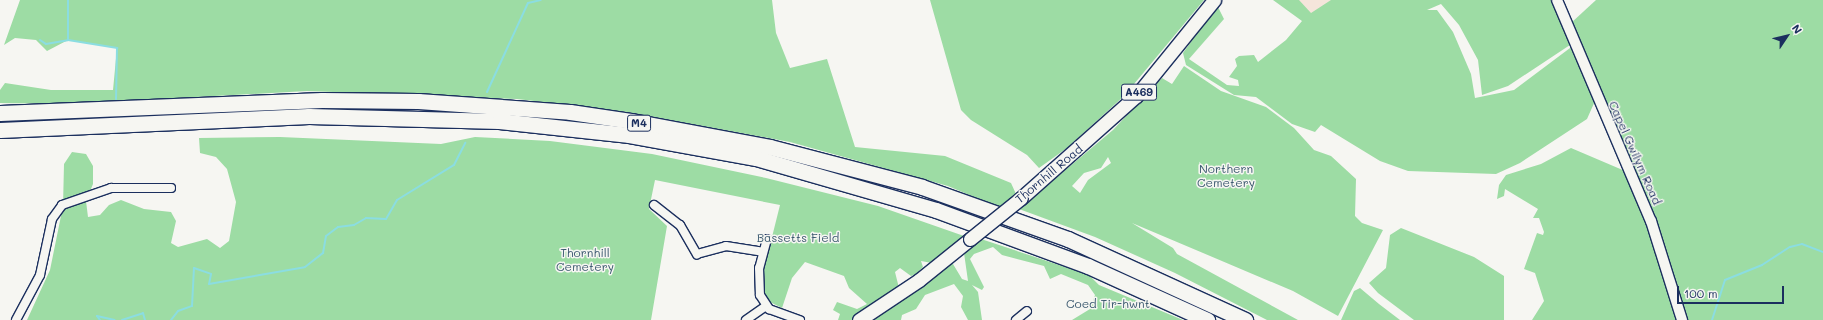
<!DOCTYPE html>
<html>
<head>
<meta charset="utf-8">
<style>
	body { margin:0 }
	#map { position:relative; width:1823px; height:320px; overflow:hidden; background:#f6f6f2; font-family:Mali,sans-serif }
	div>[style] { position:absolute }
	.built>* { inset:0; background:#f5e5db }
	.green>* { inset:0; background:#9ddca4 }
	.stream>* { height:2px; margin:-1px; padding:0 1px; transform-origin:1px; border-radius:1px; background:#8bdde1 }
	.roads { filter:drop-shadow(1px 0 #1b2f5e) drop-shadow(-1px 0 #1b2f5e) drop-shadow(0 1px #1b2f5e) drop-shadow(0 -1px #1b2f5e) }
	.minor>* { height:8px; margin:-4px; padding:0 4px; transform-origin:4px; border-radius:4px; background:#f6f6f2 }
	.tertiary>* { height:10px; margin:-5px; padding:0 5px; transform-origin:5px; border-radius:5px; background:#f6f6f2 }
	.primary>* { height:13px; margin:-6.5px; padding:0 6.5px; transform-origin:6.5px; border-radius:6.5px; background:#f6f6f2 }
	.motorway>* { height:15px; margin:-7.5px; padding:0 7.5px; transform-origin:7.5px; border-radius:7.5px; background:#f6f6f2 }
	.bridges { filter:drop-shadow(1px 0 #1b2f5e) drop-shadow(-1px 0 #1b2f5e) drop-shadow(0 1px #1b2f5e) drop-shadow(0 -1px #1b2f5e) }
	.primary-bridge>* { height:13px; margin:-6.5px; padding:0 6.5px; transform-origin:6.5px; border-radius:6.5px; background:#f6f6f2 }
	span { translate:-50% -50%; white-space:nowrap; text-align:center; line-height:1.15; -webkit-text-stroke:3px #f6f6f2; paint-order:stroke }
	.shield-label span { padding:1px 3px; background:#f6f6f2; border:1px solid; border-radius:3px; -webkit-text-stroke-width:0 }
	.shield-label { font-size:11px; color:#1b2f5e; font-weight:700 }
	.street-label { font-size:12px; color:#1b2f5e }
	.park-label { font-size:12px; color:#3c5a70 }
	.north { position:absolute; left:1767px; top:16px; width:40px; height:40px; -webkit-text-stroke:3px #f6f6f2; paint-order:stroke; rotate:55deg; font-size:11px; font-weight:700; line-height:16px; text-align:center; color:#1b2f5e }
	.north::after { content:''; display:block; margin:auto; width:14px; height:18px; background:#1b2f5e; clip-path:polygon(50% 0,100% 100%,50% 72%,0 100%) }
	.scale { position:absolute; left:1677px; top:286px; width:107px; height:18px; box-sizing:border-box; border:2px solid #1b2f5e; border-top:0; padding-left:5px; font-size:12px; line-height:14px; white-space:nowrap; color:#1b2f5e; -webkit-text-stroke:3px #f6f6f2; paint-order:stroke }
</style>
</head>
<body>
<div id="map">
	<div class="built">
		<div style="clip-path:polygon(1290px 0,1336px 0,1308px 17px)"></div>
	</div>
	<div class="green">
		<div style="clip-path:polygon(20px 0,772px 0,776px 33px,790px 68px,827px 59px,855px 147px,945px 156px,1011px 183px,1016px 194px,1000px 208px,948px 186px,790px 142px,627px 112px,517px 99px,307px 91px,68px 104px,0 103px,0 90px,5px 83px,51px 90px,113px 90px,117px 48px,68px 40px,47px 51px,36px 40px,15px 38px,4px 45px)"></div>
		<div style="clip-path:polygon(930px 0,1204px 0,1124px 96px,1067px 148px,1039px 168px,1027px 155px,971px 120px,961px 110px)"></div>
		<div style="clip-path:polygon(1273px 0,1299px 0,1311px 13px,1331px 0,1553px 0,1573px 43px,1508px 86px,1482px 95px,1478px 60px,1459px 25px,1441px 4px,1427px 10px,1437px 10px,1453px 32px,1471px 74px,1475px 98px,1514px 90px,1574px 45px,1595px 101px,1587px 119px,1520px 163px,1496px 174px,1408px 171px,1380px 161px,1321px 125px,1315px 132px,1292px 124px,1256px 97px,1234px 95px,1186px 65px,1183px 53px,1193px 39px,1180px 51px,1218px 7px,1224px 19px,1189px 59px,1227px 85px,1239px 86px,1238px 80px,1229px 77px,1237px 66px,1235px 59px,1239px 56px,1254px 55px,1258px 62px,1286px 40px,1302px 21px)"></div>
		<div style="clip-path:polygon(1596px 0,1823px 0,1823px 320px,1685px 320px,1571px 23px)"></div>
		<div style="clip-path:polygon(evenodd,1184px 66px,1221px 91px,1266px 107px,1294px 128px,1314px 150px,1331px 156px,1356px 179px,1355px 216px,1362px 223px,1383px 230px,1338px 316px,1293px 291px,1132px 223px,1173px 248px,1177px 254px,1298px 320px,1267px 320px,1175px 273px,1095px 237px,1019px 209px,1113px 130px,1162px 78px,1172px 84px,1184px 66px,1108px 157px,1111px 163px,1088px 180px,1080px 193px,1072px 186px,1084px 173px,1101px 168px,1108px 157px)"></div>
		<div style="clip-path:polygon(280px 137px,441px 144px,475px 137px,550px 141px,652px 154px,766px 178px,878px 206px,964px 236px,932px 263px,921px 261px,923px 267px,916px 274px,911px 276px,900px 268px,895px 272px,899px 288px,854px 320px,838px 320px,840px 314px,833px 310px,837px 302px,857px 309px,867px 304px,849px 288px,844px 276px,805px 262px,792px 278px,782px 308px,770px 302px,765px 294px,764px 269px,780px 205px,655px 180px,649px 209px,667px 226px,651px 320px,27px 320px,50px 270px,63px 206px,64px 164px,72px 152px,86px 154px,93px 166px,93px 184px,86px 201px,88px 217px,100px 215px,109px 205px,121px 200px,144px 209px,171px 212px,176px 221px,171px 243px,178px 247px,207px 239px,220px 248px,229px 241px,236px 202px,227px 169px,216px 157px,200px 153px,199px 138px)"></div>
		<div style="clip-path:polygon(1571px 148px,1625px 171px,1650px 229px,1676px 320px,1532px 320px,1544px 301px,1535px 273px,1524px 269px,1537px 233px,1543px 235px,1544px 232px,1539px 218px,1533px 218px,1538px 209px,1505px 189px,1504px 196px,1497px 199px,1499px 185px,1506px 175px,1541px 164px)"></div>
		<div style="clip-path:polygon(1401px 228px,1474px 257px,1504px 276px,1504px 320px,1414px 320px,1378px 293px,1369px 283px,1386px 268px,1390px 235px)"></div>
		<div style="clip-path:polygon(981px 239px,1089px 275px,1099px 285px,1183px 320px,1072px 320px,1090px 309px,1095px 295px,1088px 285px,1061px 274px,1050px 279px,1044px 266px,1002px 255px,993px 247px,974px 254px,970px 259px,984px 287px,982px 290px,972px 285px,978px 292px,982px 320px,968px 320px,961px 307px,963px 296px,954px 284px,925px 295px,916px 309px,902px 315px,901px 320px,874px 320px,947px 265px,953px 264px,962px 279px,968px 281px,964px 253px)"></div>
		<div style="clip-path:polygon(1360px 288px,1379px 304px,1400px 320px,1341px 320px,1354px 291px)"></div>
	</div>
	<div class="stream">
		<div style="left:68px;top:0;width:40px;rotate:90deg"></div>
		<div style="left:40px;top:40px;width:7px;rotate:34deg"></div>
		<div style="left:46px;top:44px;width:22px;rotate:-10deg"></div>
		<div style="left:68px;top:40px;width:50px;rotate:9.3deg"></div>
		<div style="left:117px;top:48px;width:51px;rotate:91.1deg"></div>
		<div style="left:487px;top:92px;width:98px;rotate:-65.3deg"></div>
		<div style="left:528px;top:3px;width:13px;rotate:-13deg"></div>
		<div style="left:100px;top:320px;width:5px;rotate:-127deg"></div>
		<div style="left:97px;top:316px;width:18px;rotate:13deg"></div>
		<div style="left:122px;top:320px;width:22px;rotate:-18deg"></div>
		<div style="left:143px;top:313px;width:7px;rotate:74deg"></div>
		<div style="left:171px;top:320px;width:11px;rotate:-52deg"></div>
		<div style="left:178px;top:311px;width:15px;rotate:-20deg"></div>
		<div style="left:192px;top:306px;width:38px;rotate:-87deg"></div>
		<div style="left:194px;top:268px;width:18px;rotate:19deg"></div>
		<div style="left:211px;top:274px;width:10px;rotate:101deg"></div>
		<div style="left:209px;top:284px;width:97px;rotate:-10deg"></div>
		<div style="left:305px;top:267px;width:23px;rotate:-38deg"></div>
		<div style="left:323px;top:253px;width:17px;rotate:-80deg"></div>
		<div style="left:326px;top:236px;width:15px;rotate:-37deg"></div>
		<div style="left:338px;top:227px;width:16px;rotate:-7deg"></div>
		<div style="left:354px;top:225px;width:14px;rotate:-30deg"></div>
		<div style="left:366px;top:218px;width:20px;rotate:3deg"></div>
		<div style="left:386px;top:219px;width:22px;rotate:-60deg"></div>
		<div style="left:397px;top:200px;width:67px;rotate:-31.6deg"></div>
		<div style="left:454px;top:165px;width:25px;rotate:-63deg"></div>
		<div style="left:1712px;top:320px;width:42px;rotate:-72deg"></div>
		<div style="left:1725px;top:280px;width:40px;rotate:-22deg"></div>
		<div style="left:1762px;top:265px;width:33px;rotate:-33deg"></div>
		<div style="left:1790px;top:247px;width:12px;rotate:-14deg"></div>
		<div style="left:1802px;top:244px;width:22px;rotate:21deg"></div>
	</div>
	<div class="roads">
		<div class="minor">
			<div style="left:654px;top:205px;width:33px;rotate:38deg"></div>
			<div style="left:680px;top:225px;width:34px;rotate:60deg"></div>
			<div style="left:697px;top:254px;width:30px;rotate:-15deg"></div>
			<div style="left:726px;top:246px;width:37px;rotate:9deg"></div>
			<div style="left:767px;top:239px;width:30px;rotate:105deg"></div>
			<div style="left:759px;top:268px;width:27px;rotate:88deg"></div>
			<div style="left:760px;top:295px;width:17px;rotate:57deg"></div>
			<div style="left:769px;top:309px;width:33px;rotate:20deg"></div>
			<div style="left:16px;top:320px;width:51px;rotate:-61.9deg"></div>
			<div style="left:40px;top:275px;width:57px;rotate:-77.9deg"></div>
			<div style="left:52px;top:219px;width:17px;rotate:-54deg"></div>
			<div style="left:62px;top:205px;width:52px;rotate:-19.1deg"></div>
			<div style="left:111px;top:188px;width:60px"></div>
			<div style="left:746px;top:320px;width:24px;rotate:-35deg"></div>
			<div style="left:1016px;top:320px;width:14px;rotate:-39deg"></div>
		</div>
		<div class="tertiary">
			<div style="left:1557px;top:0;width:240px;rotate:67deg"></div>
			<div style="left:1651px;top:221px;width:104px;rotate:72.6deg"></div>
		</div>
		<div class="primary">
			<div style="left:1021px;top:198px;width:154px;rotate:-41.6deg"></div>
			<div style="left:1136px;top:96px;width:124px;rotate:-50.9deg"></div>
			<div style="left:859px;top:320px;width:72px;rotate:-33.7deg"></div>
			<div style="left:919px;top:280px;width:65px;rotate:-38.8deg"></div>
		</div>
		<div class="motorway">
			<div style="left:0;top:113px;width:322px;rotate:-2.3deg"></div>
			<div style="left:322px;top:100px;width:96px;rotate:0.6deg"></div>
			<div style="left:418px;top:101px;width:152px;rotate:4.1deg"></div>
			<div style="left:570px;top:112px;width:63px;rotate:8.3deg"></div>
			<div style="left:632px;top:121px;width:140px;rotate:10.7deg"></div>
			<div style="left:770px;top:147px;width:157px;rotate:14.7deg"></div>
			<div style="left:922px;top:187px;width:155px;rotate:19.6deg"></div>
			<div style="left:1068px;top:239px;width:195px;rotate:24.6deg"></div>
			<div style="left:0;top:130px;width:309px;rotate:-2.6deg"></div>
			<div style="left:309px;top:116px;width:190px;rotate:1.5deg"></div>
			<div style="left:499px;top:121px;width:131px;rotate:6.1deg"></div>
			<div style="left:629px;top:135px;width:129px;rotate:10.3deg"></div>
			<div style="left:756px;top:158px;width:187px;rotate:16.1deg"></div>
			<div style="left:936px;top:210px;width:162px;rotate:20.2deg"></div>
			<div style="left:1088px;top:266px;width:131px;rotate:24.4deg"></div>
		</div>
	</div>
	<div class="bridges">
		<div class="primary-bridge">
			<div style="left:970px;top:239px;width:65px;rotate:-38.8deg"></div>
		</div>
	</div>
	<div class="shield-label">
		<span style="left:1139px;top:92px">A469</span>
		<span style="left:639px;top:123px">M4</span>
	</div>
	<div class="street-label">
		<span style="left:1635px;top:153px;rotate:66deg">Capel Gwilym Road</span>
		<span style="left:1049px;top:174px;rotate:-40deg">Thornhill Road</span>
	</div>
	<div class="park-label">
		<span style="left:1226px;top:176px">Northern<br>Cemetery</span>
		<span style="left:798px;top:238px">Bassetts Field</span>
		<span style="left:585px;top:260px">Thornhill<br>Cemetery</span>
		<span style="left:1108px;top:304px">Coed Tir-hwnt</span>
	</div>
	<div class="north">N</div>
	<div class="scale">100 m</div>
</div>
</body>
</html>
